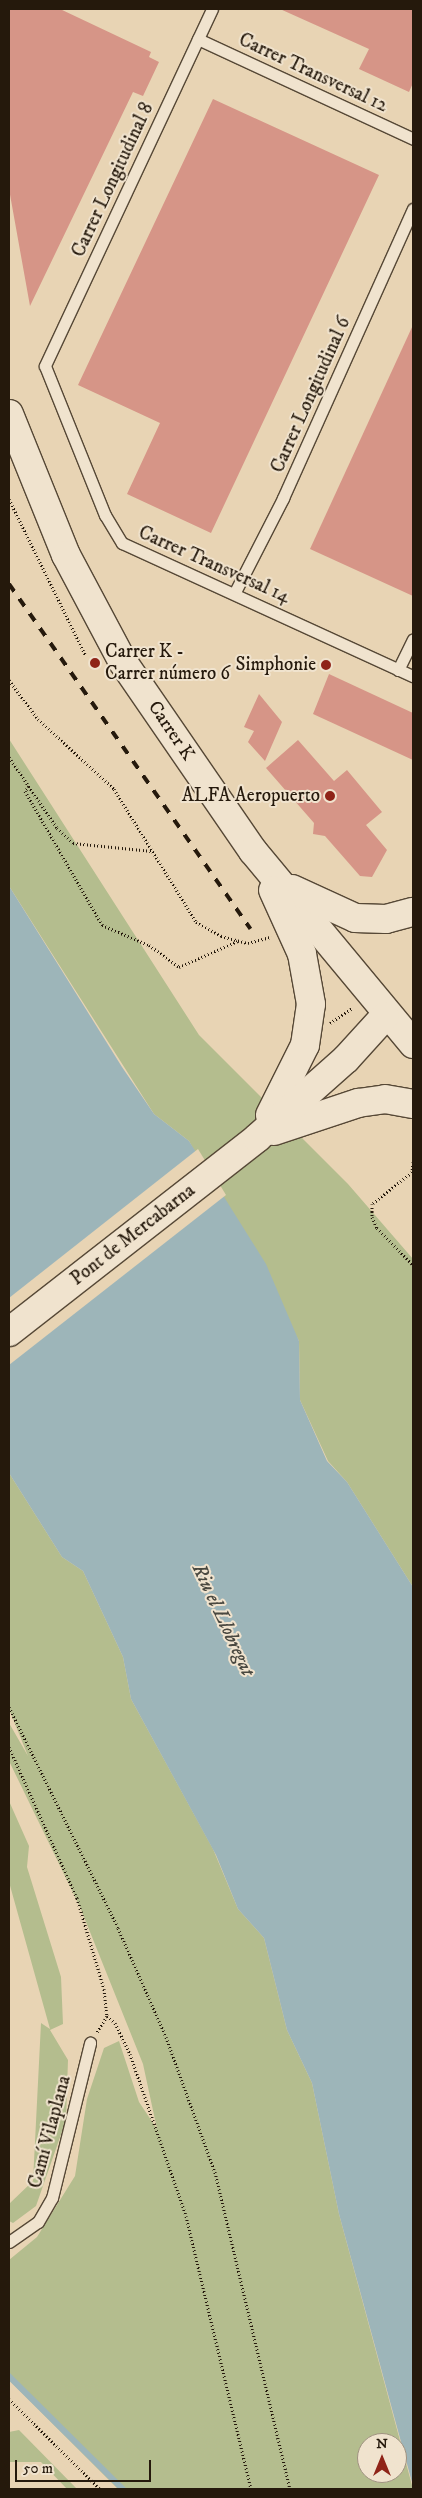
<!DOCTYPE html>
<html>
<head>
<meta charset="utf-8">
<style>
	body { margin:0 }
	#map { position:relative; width:422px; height:2498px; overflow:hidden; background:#e8d4b4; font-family:"IM FELL DW Pica",serif }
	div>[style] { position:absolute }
	.green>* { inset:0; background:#b4bd8e }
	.water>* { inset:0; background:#9db5b9 }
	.pier>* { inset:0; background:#e8d4b4 }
	.stream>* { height:5.5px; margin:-2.75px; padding:0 2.75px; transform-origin:2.75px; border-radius:2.75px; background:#9db5b9 }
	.building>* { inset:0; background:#d69587 }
	.path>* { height:3px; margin-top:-1.5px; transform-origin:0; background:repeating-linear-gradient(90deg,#25190c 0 1px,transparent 0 3.5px) }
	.roads { filter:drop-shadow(1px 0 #564836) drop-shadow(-1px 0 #564836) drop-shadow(0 1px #564836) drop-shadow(0 -1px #564836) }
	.service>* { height:11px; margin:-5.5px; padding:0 5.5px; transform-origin:5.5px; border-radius:5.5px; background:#f0e3ce }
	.secondary>* { height:28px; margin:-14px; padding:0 14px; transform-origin:14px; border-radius:14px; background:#f0e3ce }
	.rail>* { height:4px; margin-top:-2px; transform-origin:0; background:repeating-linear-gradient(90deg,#25190c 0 9px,transparent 0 18px) }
	.dots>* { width:14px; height:14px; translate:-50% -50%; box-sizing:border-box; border:2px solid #f0e3ce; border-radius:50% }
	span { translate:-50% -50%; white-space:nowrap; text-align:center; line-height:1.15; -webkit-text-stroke:4px #f0e3ce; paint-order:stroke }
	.street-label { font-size:19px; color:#25190c }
	.poi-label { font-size:19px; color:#25190c }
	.left { translate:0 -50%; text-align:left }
	.right { translate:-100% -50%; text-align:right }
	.water-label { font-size:20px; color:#494840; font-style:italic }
	.frame { position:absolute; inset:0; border:10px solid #25190c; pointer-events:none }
	.north { position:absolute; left:357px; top:2433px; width:50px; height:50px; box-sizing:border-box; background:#f0e3ce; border:1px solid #9f9280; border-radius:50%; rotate:0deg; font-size:14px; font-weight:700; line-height:20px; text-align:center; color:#25190c }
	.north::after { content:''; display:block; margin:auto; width:18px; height:22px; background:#8f2418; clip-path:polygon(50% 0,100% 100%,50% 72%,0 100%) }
	.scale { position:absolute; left:15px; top:2460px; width:136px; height:22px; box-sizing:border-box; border:2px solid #25190c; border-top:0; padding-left:6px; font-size:15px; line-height:18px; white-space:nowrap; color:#25190c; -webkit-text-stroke:4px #f0e3ce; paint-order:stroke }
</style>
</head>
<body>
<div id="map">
	<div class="green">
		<div style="clip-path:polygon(9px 739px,199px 1035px,348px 1184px,413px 1259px,413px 1587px,347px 1482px,328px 1461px,300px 1400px,299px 1341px,189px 1141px,154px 1114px,9px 886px)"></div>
		<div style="clip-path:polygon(evenodd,9px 1473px,62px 1557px,83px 1571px,123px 1657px,131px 1699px,213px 1849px,238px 1909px,264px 1938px,287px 2030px,312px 2083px,339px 2214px,413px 2489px,118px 2489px,9px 2380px,9px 2260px,37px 2237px,75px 2176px,87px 2099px,104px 2048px,119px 2041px,139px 2102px,157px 2129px,143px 2064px,80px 1907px,9px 1761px,9px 1723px,28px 1756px,9px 1709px,9px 1473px,367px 2443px,397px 2443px,397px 2473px,367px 2473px,367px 2443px)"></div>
		<div style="clip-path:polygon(9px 1801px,29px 1846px,27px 1867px,61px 1977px,63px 2024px,50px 2030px,68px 2060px,66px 2120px,36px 2206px,13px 2223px,9px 2221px,9px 2204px,33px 2181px,41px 2023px,50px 2029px,9px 1882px)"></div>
		<div style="clip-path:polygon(19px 2430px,77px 2489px,67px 2489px,41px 2462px,9px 2462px,9px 2432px)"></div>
	</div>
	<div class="water">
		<div style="clip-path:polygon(9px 886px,122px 1067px,154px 1114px,189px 1141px,266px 1264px,299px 1341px,300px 1400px,327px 1461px,347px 1482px,413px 1587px,413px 2486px,339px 2214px,312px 2083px,287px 2030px,264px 1938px,238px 1909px,216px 1855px,131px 1699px,123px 1657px,83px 1571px,62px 1557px,9px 1473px)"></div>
	</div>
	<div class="pier">
		<div style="clip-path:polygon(198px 1149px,226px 1195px,9px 1365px,9px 1298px)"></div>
	</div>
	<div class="stream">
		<div style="left:9px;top:2376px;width:161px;rotate:44.7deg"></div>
	</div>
	<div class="building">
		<div style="clip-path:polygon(9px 9px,60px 9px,151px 52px,149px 57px,159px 62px,143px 96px,133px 92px,30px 306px,9px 189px)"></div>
		<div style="clip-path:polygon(280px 9px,413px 9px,413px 83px,409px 92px,359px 69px,369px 49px)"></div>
		<div style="clip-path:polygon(213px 99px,379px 175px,211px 533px,127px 494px,160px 423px,78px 385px)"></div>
		<div style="clip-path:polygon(413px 325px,413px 596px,310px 549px)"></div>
		<div style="clip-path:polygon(329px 674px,413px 713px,413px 760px,313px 714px)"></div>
		<div style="clip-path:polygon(259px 694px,282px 722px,265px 761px,248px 742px,254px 731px,244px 727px)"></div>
		<div style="clip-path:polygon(298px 740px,334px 781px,347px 770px,382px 812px,366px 825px,387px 850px,372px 877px,360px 876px,325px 836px,313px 834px,314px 823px,266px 768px)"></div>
	</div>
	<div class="path">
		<div style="left:9px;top:499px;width:173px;rotate:63.9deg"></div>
		<div style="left:9px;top:680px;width:49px;rotate:53.4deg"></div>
		<div style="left:38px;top:719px;width:103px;rotate:42.6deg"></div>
		<div style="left:114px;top:789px;width:156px;rotate:58.3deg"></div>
		<div style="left:196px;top:922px;width:29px;rotate:29deg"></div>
		<div style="left:221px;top:936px;width:28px;rotate:15deg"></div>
		<div style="left:248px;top:943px;width:24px;rotate:-15deg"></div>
		<div style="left:9px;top:757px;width:86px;rotate:55.9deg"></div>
		<div style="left:57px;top:828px;width:22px;rotate:43deg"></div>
		<div style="left:73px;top:843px;width:79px;rotate:5.8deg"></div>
		<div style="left:29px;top:786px;width:6px;rotate:129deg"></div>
		<div style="left:25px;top:791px;width:155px;rotate:60.1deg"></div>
		<div style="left:102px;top:925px;width:51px;rotate:23.1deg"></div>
		<div style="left:149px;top:945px;width:37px;rotate:36deg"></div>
		<div style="left:179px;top:967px;width:64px;rotate:-23.8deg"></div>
		<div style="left:330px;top:1023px;width:27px;rotate:-34deg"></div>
		<div style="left:413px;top:1162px;width:10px;rotate:96deg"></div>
		<div style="left:412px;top:1172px;width:51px;rotate:141.3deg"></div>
		<div style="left:372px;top:1204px;width:13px;rotate:90deg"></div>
		<div style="left:372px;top:1217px;width:12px;rotate:66deg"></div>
		<div style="left:377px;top:1228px;width:52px;rotate:45.8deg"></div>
		<div style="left:9px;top:1707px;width:246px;rotate:63.7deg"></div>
		<div style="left:118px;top:1928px;width:119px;rotate:66.2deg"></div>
		<div style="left:166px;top:2037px;width:144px;rotate:70.1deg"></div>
		<div style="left:215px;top:2172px;width:326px;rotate:76.7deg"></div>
		<div style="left:9px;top:1747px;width:166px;rotate:65.8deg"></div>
		<div style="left:77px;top:1898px;width:95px;rotate:73.5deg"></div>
		<div style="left:104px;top:1989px;width:27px;rotate:84deg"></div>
		<div style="left:107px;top:2016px;width:19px;rotate:122deg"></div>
		<div style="left:107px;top:2016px;width:11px;rotate:41deg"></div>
		<div style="left:115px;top:2023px;width:34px;rotate:64deg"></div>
		<div style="left:130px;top:2054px;width:171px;rotate:70.9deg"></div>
		<div style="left:186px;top:2216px;width:281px;rotate:76.6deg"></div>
		<div style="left:9px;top:2399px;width:128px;rotate:44.7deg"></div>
	</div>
	<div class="roads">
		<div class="service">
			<div style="left:212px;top:9px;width:394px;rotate:115.1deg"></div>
			<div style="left:45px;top:366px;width:161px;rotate:68.1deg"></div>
			<div style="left:105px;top:515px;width:33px;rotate:59deg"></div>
			<div style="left:122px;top:543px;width:320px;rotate:24.6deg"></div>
			<div style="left:198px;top:39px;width:237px;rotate:24.9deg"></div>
			<div style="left:235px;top:592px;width:106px;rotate:-62.9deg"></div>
			<div style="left:283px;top:498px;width:317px;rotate:-65.8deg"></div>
			<div style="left:398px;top:670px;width:34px;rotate:-64deg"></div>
			<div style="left:9px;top:2242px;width:35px;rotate:-35deg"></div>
			<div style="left:38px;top:2222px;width:28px;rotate:-60deg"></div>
			<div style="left:52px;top:2198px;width:160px;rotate:-76.2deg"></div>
		</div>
		<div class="secondary">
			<div style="left:9px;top:414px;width:152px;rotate:68deg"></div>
			<div style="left:66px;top:555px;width:121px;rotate:62deg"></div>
			<div style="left:123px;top:662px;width:229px;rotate:55.5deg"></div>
			<div style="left:253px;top:851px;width:251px;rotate:50.3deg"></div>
			<div style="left:292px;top:889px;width:69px;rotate:24.7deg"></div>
			<div style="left:355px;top:918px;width:31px;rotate:2deg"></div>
			<div style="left:386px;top:919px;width:28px;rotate:-15deg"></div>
			<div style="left:270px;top:1115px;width:78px;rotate:-63.4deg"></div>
			<div style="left:305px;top:1045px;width:41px;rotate:-81.7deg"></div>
			<div style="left:311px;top:1004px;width:51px;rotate:-100.2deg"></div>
			<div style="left:302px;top:954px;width:70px;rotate:-114.4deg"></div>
			<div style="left:274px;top:1131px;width:89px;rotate:-18.4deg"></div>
			<div style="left:358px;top:1103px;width:27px;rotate:-8deg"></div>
			<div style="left:385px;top:1099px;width:28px;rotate:10deg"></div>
			<div style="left:9px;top:1332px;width:315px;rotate:-38deg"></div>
			<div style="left:257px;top:1138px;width:119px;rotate:-41.6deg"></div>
			<div style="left:346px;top:1059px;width:58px;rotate:-47.8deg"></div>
		</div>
	</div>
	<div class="rail">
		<div style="left:9px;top:584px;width:421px;rotate:55deg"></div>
	</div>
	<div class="dots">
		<div style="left:95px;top:663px;background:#8f2418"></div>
		<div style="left:326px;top:665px;background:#8f2418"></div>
		<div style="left:330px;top:796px;background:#8f2418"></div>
	</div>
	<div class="street-label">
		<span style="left:313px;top:73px;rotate:25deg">Carrer Transversal 12</span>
		<span style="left:113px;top:180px;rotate:-65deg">Carrer Longitudinal 8</span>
		<span style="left:311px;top:395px;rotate:-66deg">Carrer Longitudinal 6</span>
		<span style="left:214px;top:565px;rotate:24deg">Carrer Transversal 14</span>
		<span style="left:171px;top:731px;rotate:56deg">Carrer K</span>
		<span style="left:133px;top:1235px;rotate:-38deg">Pont de Mercabarna</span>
		<span style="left:50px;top:2132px;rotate:-75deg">Camí Vilaplana</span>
	</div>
	<div class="poi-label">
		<span class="left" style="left:105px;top:663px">Carrer K -<br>Carrer número 6</span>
		<span class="right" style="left:316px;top:665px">Simphonie</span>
		<span class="right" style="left:320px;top:796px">ALFA Aeropuerto</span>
	</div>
	<div class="water-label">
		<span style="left:223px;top:1620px;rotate:65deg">Riu el Llobregat</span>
	</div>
	<div class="frame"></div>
	<div class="north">N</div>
	<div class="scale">50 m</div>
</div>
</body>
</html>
